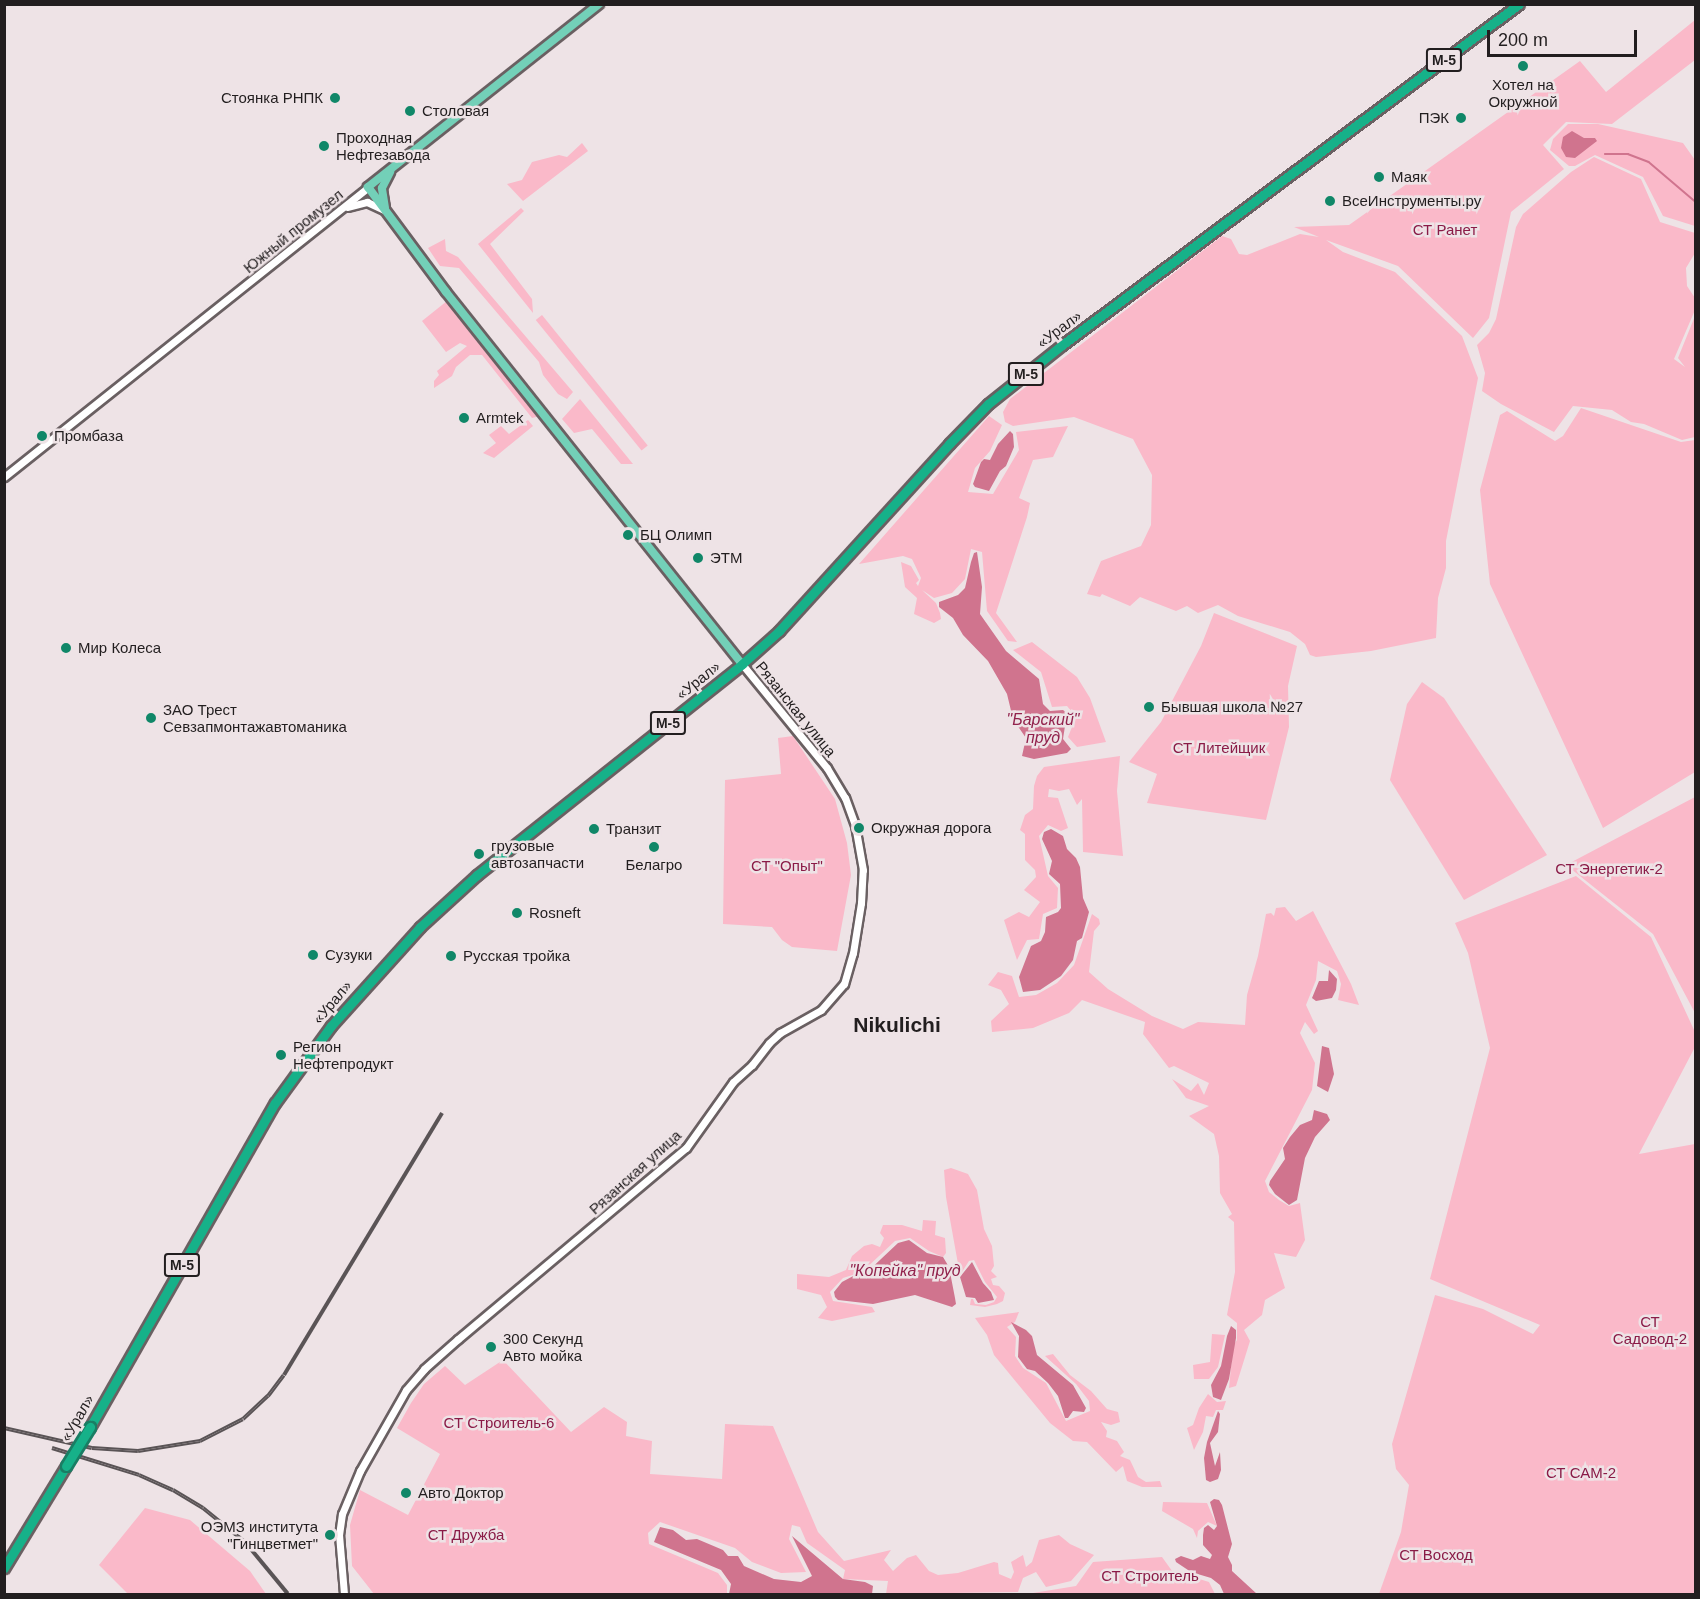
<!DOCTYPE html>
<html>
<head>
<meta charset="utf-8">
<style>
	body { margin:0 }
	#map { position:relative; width:1700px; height:1599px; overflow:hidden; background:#eee3e6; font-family:Arial,sans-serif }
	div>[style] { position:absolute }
	.green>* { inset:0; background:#fab9c9; transform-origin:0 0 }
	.water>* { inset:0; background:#d0748e }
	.stream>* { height:1.5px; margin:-0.75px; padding:0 0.75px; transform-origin:0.75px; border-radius:0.75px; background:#d0748e }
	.roads { filter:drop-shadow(2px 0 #6a6062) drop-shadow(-2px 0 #6a6062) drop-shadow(0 2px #6a6062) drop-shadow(0 -2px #6a6062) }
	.minor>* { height:7px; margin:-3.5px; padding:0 3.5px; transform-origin:3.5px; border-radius:3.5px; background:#fff }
	.major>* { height:8px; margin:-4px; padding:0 4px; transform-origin:4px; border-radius:4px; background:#73d0b8 }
	.highway>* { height:9px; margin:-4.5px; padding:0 4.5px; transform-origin:4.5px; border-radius:4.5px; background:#16b189 }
	.rail>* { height:4px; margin-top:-2px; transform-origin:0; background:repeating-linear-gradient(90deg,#eee3e6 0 4.5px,#5a5456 0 9px); box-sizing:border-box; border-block:2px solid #5a5456 }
	.bridges { filter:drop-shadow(2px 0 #1a7e64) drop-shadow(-2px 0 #1a7e64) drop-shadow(0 2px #1a7e64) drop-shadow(0 -2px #1a7e64) }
	.highway-bridge>* { height:9px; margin:-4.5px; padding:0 4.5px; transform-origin:4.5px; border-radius:4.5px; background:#16b189 }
	.dots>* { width:16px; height:16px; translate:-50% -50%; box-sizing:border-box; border:3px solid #eee3e6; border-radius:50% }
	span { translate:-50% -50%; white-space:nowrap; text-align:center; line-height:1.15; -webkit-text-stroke:5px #eee3e6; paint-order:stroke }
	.shield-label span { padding:2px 4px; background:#eee3e6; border:2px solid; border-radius:4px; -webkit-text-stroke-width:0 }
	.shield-label { font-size:14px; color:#221e1f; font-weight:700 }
	.poi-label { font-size:15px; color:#221e1f }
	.right { translate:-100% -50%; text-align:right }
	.left { translate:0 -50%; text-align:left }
	.park-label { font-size:15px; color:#8a1b47 }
	.street-label { font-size:15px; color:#221e1f }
	.water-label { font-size:16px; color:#92234d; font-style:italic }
	.district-label { font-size:21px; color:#221e1f; font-weight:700 }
	.frame { position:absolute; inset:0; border:6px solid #221e1f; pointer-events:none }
	.scale { position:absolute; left:1487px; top:30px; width:150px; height:27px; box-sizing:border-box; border:3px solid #221e1f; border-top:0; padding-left:8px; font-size:18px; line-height:21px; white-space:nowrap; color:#221e1f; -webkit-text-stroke:4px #eee3e6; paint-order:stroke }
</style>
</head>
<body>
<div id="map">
	<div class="green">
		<div style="clip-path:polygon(1695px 20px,1695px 60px,1612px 124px,1566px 122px,1543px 145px,1564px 169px,1511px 212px,1489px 318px,1473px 338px,1398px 266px,1326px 240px,1343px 252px,1395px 272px,1462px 336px,1478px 378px,1446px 541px,1446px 568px,1438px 598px,1436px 638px,1371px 651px,1316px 657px,1310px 655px,1305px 644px,1290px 632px,1238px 616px,1218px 605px,1198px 613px,1187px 606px,1176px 611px,1140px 597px,1130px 606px,1102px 594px,1100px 597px,1087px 594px,1101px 561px,1141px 546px,1151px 525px,1152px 475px,1133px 439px,1074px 417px,1013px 426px,1005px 422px,1003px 412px,1010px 399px,1222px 236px,1231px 239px,1239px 254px,1247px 255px,1300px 234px,1319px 237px,1294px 227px,1349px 225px,1580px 61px,1606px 92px)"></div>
		<div style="clip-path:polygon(1568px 124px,1598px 124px,1683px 143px,1695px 160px,1695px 226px,1663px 216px,1643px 177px,1595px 155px,1575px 166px,1569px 166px,1550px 150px,1553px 139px)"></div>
		<div style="clip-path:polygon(582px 143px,588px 151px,523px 201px,507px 184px,522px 180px,532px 162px,559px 155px,567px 157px)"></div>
		<div style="clip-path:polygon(1594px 157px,1641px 179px,1660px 222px,1695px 233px,1695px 253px,1686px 268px,1687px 286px,1695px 298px,1695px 310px,1674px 359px,1685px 367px,1678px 358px,1695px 316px,1695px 437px,1682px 440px,1644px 424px,1631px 422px,1612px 410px,1573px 406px,1554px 432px,1501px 404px,1482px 391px,1485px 373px,1477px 345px,1489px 333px,1496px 319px,1516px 227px,1523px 214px,1571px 172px)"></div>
		<div style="clip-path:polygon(521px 208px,524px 211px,490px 244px,532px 299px,533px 313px,478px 244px)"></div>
		<div style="clip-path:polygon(445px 239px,446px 251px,458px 257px,573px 392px,567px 399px,558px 394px,543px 375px,539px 362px,459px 268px,440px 266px,428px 248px)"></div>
		<div style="clip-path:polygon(447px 301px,540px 416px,532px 418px,482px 355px,470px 355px,456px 367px,452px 376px,434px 388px,434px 381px,439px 375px,437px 371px,467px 346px,460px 343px,446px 352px,422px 321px)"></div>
		<div style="left:542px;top:315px;width:168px;height:8px;rotate:51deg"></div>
		<div style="clip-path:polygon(580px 399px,633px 464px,621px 464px,592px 429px,574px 433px,562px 419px)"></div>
		<div style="clip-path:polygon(1581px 408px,1681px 442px,1695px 440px,1695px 772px,1603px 828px,1490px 584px,1480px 490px,1500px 415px,1507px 411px,1555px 441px,1563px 436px)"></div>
		<div style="clip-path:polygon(989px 416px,1002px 425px,990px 451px,975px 468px,968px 492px,993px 494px,1019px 450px,1016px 432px,1068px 426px,1053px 457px,1033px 460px,1019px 498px,1030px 503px,1027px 517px,996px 613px,1017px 642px,1008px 641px,987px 611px,982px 552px,971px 549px,965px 579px,952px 593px,934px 598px,922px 590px,936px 603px,940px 613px,941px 619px,934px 623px,914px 614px,917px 598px,905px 587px,901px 562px,911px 566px,919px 580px,916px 583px,918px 586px,921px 578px,912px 559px,903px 556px,859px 564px)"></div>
		<div style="clip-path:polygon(528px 420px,533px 426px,494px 458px,483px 453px,496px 443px,489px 435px,501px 426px,509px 434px)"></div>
		<div style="clip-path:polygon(1214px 613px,1297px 646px,1288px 686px,1289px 727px,1266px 820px,1147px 803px,1157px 774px,1129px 762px,1161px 722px,1201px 646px)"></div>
		<div style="clip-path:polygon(1032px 642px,1077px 677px,1090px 698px,1106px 742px,1077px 747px,1068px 737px,1076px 717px,1067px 706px,1052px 707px,1041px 672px,1013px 650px)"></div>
		<div style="clip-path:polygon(1422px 682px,1444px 698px,1547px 855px,1464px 900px,1390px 780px,1407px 704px)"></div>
		<div style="clip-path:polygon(793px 736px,835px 799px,847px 843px,851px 875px,837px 951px,792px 947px,782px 940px,772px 927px,723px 924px,725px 780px,781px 774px,778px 738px)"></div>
		<div style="clip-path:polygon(1120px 756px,1117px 791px,1123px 856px,1083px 852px,1082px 799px,1077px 805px,1069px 789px,1059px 791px,1049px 789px,1048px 797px,1058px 798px,1068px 828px,1061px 831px,1048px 825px,1039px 836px,1048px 876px,1058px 888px,1057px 908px,1043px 914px,1039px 939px,1027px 940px,1017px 960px,1004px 920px,1019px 912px,1029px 917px,1040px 902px,1024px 890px,1036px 877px,1035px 870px,1025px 860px,1025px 834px,1020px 830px,1025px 815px,1033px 809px,1034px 786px,1037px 776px,1044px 767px)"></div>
		<div style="clip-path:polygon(1695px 797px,1695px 1013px,1653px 934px,1566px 865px)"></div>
		<div style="clip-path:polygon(1576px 876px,1651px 937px,1695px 1032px,1695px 1047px,1639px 1154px,1695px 1144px,1695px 1594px,1379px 1594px,1401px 1532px,1409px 1485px,1396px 1469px,1392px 1444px,1435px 1295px,1483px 1309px,1533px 1334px,1540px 1325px,1430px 1279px,1490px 1048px,1468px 953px,1455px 923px)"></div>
		<div style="clip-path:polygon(1285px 907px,1296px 921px,1313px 911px,1351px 984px,1359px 1005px,1338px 1000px,1341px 984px,1337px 971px,1318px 961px,1316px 980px,1306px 1005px,1318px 1031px,1314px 1034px,1305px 1022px,1300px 1033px,1315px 1063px,1312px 1090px,1265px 1181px,1269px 1192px,1279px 1200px,1289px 1206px,1300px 1203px,1305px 1240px,1296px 1257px,1274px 1253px,1285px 1288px,1265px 1300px,1262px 1315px,1244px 1330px,1250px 1341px,1236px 1386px,1229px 1388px,1233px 1346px,1237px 1340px,1237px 1323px,1227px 1315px,1235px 1272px,1234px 1222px,1228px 1217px,1232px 1214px,1220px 1193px,1219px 1156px,1214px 1134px,1189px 1116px,1209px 1106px,1186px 1098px,1172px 1079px,1191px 1091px,1198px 1083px,1204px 1095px,1209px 1083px,1174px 1066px,1169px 1068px,1143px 1034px,1145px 1022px,1082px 1000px,1069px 1013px,1033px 1028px,992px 1032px,991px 1021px,1009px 1004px,1001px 990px,988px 985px,998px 972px,1012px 976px,1019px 997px,1036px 995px,1057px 983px,1074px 965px,1092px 914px,1099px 919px,1100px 924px,1094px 931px,1089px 972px,1108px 989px,1152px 1016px,1183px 1029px,1198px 1022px,1245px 1025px,1247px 995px,1258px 956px,1266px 914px,1271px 913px,1274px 916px,1276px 908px)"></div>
		<div style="clip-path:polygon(951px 1168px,968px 1174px,977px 1190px,984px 1229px,992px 1246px,994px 1266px,991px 1271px,997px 1277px,991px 1279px,993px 1285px,999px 1286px,1005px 1293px,1003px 1301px,997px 1304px,985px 1307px,970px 1305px,971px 1299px,973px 1299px,975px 1304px,986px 1305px,994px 1302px,997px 1297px,985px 1282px,974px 1260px,969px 1261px,960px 1275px,946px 1197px,944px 1170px)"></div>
		<div style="clip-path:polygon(923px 1220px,936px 1221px,935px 1235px,945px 1238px,946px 1253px,943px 1257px,929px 1251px,910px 1238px,895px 1241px,862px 1272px,843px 1278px,830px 1292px,833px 1301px,872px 1307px,875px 1312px,832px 1321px,818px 1318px,827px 1307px,821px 1295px,797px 1289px,797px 1274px,829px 1277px,846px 1270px,852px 1256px,864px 1246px,872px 1244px,880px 1247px,884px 1238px,880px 1233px,883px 1225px,902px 1225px,922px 1231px)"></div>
		<div style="clip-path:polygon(1019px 1312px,1015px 1322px,1007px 1327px,1016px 1337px,1015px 1356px,1023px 1368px,1046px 1383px,1066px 1421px,1090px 1411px,1089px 1401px,1076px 1384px,1045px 1356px,1053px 1354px,1070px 1375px,1091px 1391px,1107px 1409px,1118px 1412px,1120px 1422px,1111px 1425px,1101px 1422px,1107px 1431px,1106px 1437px,1117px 1441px,1124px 1452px,1120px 1456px,1130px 1460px,1138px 1477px,1146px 1482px,1160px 1481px,1162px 1487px,1142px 1487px,1127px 1481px,1123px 1466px,1116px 1472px,1087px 1442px,1073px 1441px,1050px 1423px,994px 1355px,987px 1335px,975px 1318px)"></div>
		<div style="clip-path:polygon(1212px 1334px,1225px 1335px,1218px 1367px,1209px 1379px,1194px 1379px,1193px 1365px,1210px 1362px)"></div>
		<div style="clip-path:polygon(503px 1360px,571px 1432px,604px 1407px,627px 1422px,626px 1436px,652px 1441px,650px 1474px,722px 1479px,725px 1424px,773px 1426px,818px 1532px,844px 1561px,891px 1550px,884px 1560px,893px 1571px,907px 1558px,916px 1555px,929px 1571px,938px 1575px,958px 1573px,994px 1562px,998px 1563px,999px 1574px,1011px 1579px,1014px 1572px,1011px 1562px,1023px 1555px,1026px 1567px,1032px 1562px,1039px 1540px,1059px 1535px,1070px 1544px,1094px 1555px,1071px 1581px,1046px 1587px,1036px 1572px,1023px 1578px,1018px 1592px,886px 1594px,888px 1581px,843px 1579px,845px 1570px,807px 1543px,800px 1527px,792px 1525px,789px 1539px,806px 1572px,781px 1573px,752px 1562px,735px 1548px,660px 1522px,648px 1533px,649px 1544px,718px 1573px,727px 1585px,727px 1594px,374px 1594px,352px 1566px,350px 1525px,360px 1490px,408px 1515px,440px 1454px,397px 1428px,411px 1403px,424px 1384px,445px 1366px,465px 1385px)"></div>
		<div style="clip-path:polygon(1208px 1394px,1217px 1402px,1226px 1401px,1223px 1410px,1216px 1410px,1213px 1417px,1206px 1416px,1203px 1432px,1194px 1450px,1187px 1428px,1193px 1425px,1199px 1408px)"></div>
		<div style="clip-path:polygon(1163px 1502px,1207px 1503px,1217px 1526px,1208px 1522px,1198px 1531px,1197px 1538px,1193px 1529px,1162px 1511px)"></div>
		<div style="clip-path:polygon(145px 1508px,190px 1520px,250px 1571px,266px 1594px,128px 1594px,99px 1565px)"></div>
		<div style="clip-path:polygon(1162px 1557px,1180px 1582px,1183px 1574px,1209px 1582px,1215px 1594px,1027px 1594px,1076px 1586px,1093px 1562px)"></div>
	</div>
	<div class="water">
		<div style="clip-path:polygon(1572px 131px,1584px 138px,1595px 138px,1597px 141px,1575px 158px,1566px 157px,1561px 148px,1563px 137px)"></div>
		<div style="clip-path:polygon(1010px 431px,1013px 434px,1014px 447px,1006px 466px,1000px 471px,989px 491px,975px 487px,973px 484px,981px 462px,984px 459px,990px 460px,998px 444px)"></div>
		<div style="clip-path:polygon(977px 552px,982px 587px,980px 614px,1006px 651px,1039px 679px,1043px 704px,1050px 711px,1063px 710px,1067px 713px,1063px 739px,1071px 749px,1067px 753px,1034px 759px,1022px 756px,1026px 738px,1013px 719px,1007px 694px,988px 661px,963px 635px,953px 618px,939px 607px,939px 602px,958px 595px,965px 588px,971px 562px,974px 553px)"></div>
		<div style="clip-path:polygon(1051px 829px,1063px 836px,1067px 849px,1076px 858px,1080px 867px,1083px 898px,1089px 912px,1082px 938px,1077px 941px,1073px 960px,1061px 976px,1040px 990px,1023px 992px,1019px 977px,1031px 946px,1041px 941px,1045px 932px,1046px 917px,1058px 912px,1061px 908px,1060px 884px,1049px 874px,1052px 861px,1042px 839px,1044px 832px)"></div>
		<div style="clip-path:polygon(1329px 970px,1337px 979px,1336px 990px,1332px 998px,1316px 1001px,1312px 998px,1319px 981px,1328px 981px)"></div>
		<div style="clip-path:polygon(1322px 1046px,1329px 1048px,1334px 1074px,1328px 1092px,1317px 1086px)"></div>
		<div style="clip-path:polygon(1314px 1110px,1327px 1114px,1330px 1120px,1315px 1137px,1305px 1158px,1297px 1200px,1289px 1205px,1275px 1194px,1269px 1185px,1270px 1181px,1285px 1159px,1283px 1148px,1290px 1137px,1300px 1125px,1312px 1120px)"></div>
		<div style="clip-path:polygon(909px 1240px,927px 1253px,943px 1257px,949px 1267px,955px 1298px,956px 1304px,952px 1307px,915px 1295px,873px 1304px,838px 1300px,835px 1297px,834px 1292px,842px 1282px,857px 1274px,863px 1276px,898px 1243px)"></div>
		<div style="clip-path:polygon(972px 1262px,983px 1283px,991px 1292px,994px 1300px,978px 1303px,975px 1298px,966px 1297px,960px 1277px)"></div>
		<div style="clip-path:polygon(1011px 1322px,1026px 1330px,1032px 1336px,1037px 1355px,1073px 1385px,1086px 1408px,1084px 1412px,1073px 1411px,1068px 1418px,1065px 1418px,1058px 1396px,1048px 1383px,1035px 1371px,1027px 1369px,1018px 1357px,1019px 1336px)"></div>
		<div style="clip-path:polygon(1231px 1326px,1236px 1330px,1236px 1338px,1229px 1379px,1221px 1400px,1213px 1397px,1211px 1385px,1221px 1366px,1227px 1336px)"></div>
		<div style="clip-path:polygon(1218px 1411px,1220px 1414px,1218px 1432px,1210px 1443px,1215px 1466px,1220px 1452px,1221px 1470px,1218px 1479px,1210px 1482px,1206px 1480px,1204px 1458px,1207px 1442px)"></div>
		<div style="clip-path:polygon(1214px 1499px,1219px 1500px,1222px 1505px,1232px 1544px,1228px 1557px,1232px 1565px,1232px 1571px,1257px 1594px,1224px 1594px,1220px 1585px,1211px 1578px,1191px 1572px,1176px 1562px,1175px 1559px,1181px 1556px,1193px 1560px,1201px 1556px,1210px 1559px,1212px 1555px,1203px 1545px,1203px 1535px,1204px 1528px,1208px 1525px,1214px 1530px,1217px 1526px,1210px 1502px)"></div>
		<div style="clip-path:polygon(660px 1527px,673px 1530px,686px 1540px,697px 1539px,723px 1550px,728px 1556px,738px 1556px,744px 1566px,774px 1579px,801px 1582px,812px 1576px,792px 1536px,843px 1579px,865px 1582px,873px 1586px,872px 1594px,729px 1594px,731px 1584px,721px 1570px,654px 1542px)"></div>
	</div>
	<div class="stream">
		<div style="left:1605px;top:154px;width:23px"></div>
		<div style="left:1628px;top:154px;width:22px;rotate:21deg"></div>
		<div style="left:1649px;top:162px;width:62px;rotate:40.4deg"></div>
	</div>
	<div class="roads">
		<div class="minor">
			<div style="left:347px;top:207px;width:21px;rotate:-14deg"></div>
			<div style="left:367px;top:202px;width:19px;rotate:25deg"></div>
			<div style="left:4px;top:477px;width:465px;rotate:-38.5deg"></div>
			<div style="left:344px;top:1594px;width:59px;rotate:-94.8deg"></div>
			<div style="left:339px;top:1535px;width:21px;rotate:-82deg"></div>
			<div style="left:342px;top:1514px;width:47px;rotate:-67.3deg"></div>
			<div style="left:360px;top:1471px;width:93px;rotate:-60.4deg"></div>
			<div style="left:406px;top:1390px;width:28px;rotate:-49deg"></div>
			<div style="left:424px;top:1369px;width:45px;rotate:-41.4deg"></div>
			<div style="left:458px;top:1339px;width:297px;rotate:-40deg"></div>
			<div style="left:686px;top:1148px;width:81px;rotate:-54.5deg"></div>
			<div style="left:733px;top:1082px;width:25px;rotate:-42deg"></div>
			<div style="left:752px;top:1065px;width:28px;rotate:-52deg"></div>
			<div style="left:769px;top:1043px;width:15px;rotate:-42deg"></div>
			<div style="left:780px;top:1033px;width:47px;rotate:-29.3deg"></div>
			<div style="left:821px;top:1010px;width:35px;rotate:-49deg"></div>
			<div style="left:844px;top:984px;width:32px;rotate:-74deg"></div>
			<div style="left:853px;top:953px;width:51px;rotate:-80.9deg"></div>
			<div style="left:861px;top:903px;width:33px;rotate:-87deg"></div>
			<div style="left:863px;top:870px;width:46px;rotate:-100.1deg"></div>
			<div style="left:855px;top:825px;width:29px;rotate:-110deg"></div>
			<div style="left:845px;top:798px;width:35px;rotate:-121deg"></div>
			<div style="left:827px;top:768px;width:134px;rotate:-129.3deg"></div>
		</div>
		<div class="major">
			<div style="left:599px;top:4px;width:295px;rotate:141.6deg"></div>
			<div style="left:368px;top:187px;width:131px;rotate:53.4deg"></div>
			<div style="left:446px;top:292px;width:475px;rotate:51.5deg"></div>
			<div style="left:385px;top:208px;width:20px;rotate:-99deg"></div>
			<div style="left:382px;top:188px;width:18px;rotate:-63deg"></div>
		</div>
		<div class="highway">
			<div style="left:90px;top:1427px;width:373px;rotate:-60.3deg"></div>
			<div style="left:275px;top:1103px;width:95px;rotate:-54deg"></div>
			<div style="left:331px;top:1026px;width:133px;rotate:-48deg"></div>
			<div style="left:420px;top:927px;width:77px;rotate:-42.4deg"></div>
			<div style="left:477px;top:875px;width:339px;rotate:-38.5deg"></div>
			<div style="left:742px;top:664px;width:50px;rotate:-41.7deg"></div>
			<div style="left:779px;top:631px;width:253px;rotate:-47.7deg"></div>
			<div style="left:949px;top:444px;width:56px;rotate:-45.7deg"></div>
			<div style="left:988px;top:404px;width:95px;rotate:-38.6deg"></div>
			<div style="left:1062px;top:345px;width:570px;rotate:-36.73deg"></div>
			<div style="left:4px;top:1568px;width:119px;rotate:-58.7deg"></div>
		</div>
	</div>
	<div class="rail">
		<div style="left:4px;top:1428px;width:90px;rotate:12.8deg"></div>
		<div style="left:92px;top:1448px;width:46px;rotate:3.7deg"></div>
		<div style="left:138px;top:1451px;width:63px;rotate:-9.2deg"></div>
		<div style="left:200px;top:1441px;width:48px;rotate:-27.1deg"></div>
		<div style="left:243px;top:1419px;width:34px;rotate:-43deg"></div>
		<div style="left:268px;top:1396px;width:26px;rotate:-53deg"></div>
		<div style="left:284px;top:1375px;width:306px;rotate:-58.9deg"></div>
		<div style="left:52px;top:1448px;width:91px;rotate:17.2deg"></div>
		<div style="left:139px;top:1475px;width:37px;rotate:24deg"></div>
		<div style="left:173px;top:1490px;width:35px;rotate:31deg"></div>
		<div style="left:203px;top:1508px;width:54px;rotate:39deg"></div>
		<div style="left:245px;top:1542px;width:67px;rotate:50.4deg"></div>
	</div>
	<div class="bridges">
		<div class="highway-bridge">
			<div style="left:66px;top:1466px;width:46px;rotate:-58.4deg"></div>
		</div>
	</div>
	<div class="dots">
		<div style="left:1523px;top:66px;background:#108768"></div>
		<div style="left:335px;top:98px;background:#108768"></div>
		<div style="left:410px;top:111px;background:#108768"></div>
		<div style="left:1461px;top:118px;background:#108768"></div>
		<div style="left:324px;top:146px;background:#108768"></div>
		<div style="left:1379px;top:177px;background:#108768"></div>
		<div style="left:1330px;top:201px;background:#108768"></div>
		<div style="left:464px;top:418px;background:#108768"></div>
		<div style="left:42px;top:436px;background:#108768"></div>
		<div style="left:628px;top:535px;background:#108768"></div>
		<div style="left:698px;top:558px;background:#108768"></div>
		<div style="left:66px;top:648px;background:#108768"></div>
		<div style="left:1149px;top:707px;background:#108768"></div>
		<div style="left:151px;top:718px;background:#108768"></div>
		<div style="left:859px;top:828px;background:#108768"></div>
		<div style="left:594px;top:829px;background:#108768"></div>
		<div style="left:654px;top:847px;background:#108768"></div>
		<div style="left:479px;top:854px;background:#108768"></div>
		<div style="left:517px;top:913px;background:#108768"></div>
		<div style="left:313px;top:955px;background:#108768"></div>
		<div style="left:451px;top:956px;background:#108768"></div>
		<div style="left:281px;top:1055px;background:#108768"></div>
		<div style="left:491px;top:1347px;background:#108768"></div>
		<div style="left:406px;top:1493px;background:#108768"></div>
		<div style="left:330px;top:1535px;background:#108768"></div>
	</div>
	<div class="shield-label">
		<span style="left:1444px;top:60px">М-5</span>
		<span style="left:1026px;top:374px">М-5</span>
		<span style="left:668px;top:723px">М-5</span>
		<span style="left:182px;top:1265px">М-5</span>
	</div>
	<div class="poi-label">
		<span style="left:1523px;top:93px">Хотел на<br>Окружной</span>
		<span class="right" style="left:323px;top:98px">Стоянка РНПК</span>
		<span class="left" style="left:422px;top:111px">Столовая</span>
		<span class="right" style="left:1449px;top:118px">ПЭК</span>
		<span class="left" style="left:336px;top:146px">Проходная<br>Нефтезавода</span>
		<span class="left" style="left:1391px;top:177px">Маяк</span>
		<span class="left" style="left:1342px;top:201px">ВсеИнструменты.ру</span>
		<span class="left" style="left:476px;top:418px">Armtek</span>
		<span class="left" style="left:54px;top:436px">Промбаза</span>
		<span class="left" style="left:640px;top:535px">БЦ Олимп</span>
		<span class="left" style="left:710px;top:558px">ЭТМ</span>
		<span class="left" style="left:78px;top:648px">Мир Колеса</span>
		<span class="left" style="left:1161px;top:707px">Бывшая школа №27</span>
		<span class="left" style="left:163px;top:718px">ЗАО Трест<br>Севзапмонтажавтоманика</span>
		<span class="left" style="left:871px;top:828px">Окружная дорога</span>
		<span class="left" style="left:606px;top:829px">Транзит</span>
		<span class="left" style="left:491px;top:854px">грузовые<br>автозапчасти</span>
		<span style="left:654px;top:865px">Белагро</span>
		<span class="left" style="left:529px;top:913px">Rosneft</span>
		<span class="left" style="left:325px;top:955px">Сузуки</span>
		<span class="left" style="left:463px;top:956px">Русская тройка</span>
		<span class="left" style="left:293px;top:1055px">Регион<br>Нефтепродукт</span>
		<span class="left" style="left:503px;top:1347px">300 Секунд<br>Авто мойка</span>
		<span class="left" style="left:418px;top:1493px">Авто Доктор</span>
		<span class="right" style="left:318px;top:1535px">ОЭМЗ института<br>"Гинцветмет"</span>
	</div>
	<div class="park-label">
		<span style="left:1445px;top:230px">СТ Ранет</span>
		<span style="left:1219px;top:748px">СТ Литейщик</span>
		<span style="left:787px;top:866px">СТ "Опыт"</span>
		<span style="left:1609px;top:869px">СТ Энергетик-2</span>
		<span style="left:1650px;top:1330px">СТ<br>Садовод-2</span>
		<span style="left:499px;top:1423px">СТ Строитель-6</span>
		<span style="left:1581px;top:1473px">СТ САМ-2</span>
		<span style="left:466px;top:1535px">СТ Дружба</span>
		<span style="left:1436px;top:1555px">СТ Восход</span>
		<span style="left:1150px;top:1576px">СТ Строитель</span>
	</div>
	<div class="street-label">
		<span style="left:293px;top:231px;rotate:-39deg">Южный промузел</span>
		<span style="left:1059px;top:329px;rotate:-37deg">«Урал»</span>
		<span style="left:698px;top:680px;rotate:-39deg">«Урал»</span>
		<span style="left:796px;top:709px;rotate:51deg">Рязанская улица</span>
		<span style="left:332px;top:1002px;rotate:-50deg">«Урал»</span>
		<span style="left:635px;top:1172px;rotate:-42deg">Рязанская улица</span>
		<span style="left:77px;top:1418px;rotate:-60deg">«Урал»</span>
	</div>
	<div class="water-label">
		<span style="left:1043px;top:729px">"Барский"<br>пруд</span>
		<span style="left:905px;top:1271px">"Копейка" пруд</span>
	</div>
	<div class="district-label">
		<span style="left:897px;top:1025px">Nikulichi</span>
	</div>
	<div class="frame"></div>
	<div class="scale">200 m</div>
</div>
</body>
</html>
